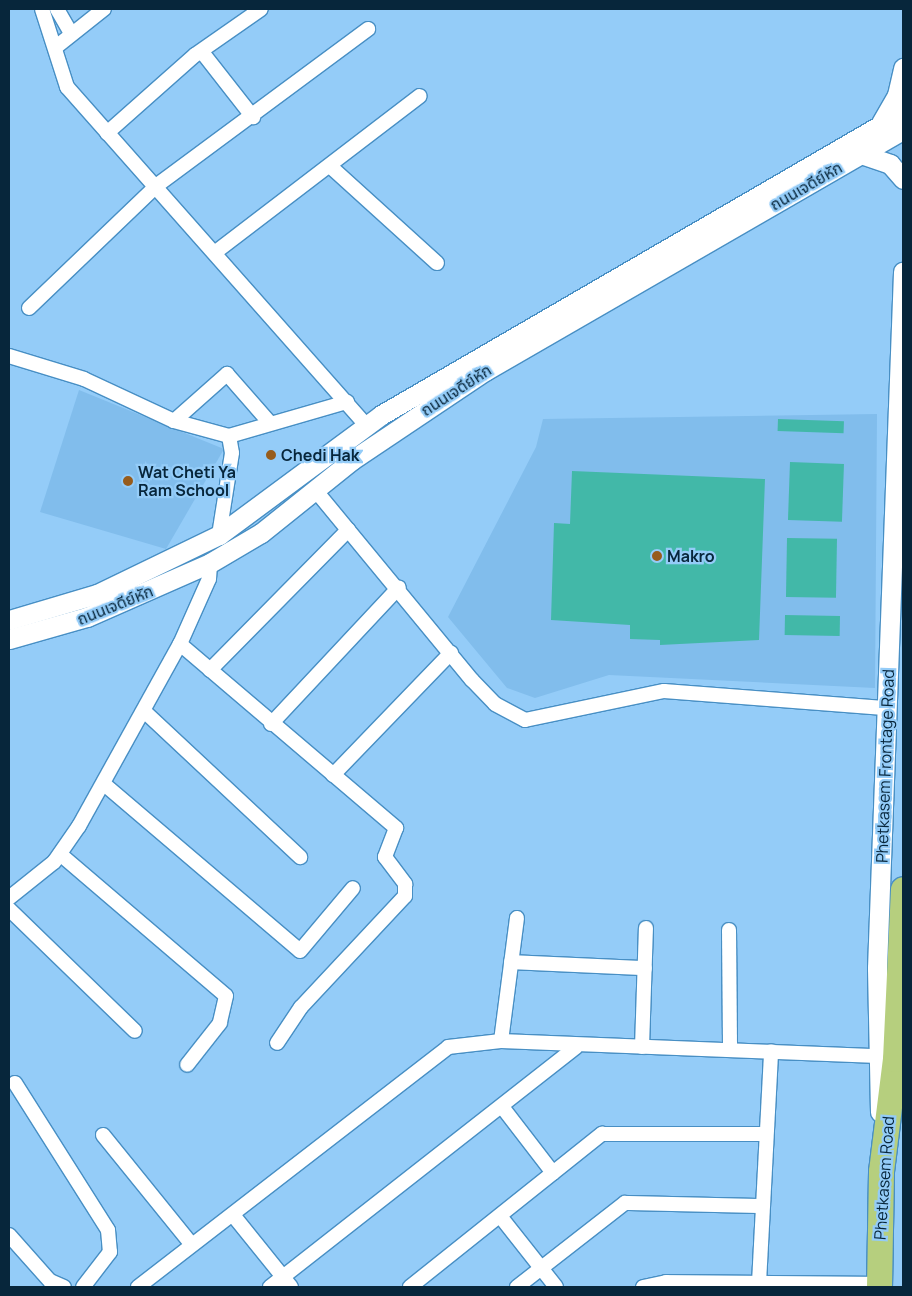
<!DOCTYPE html>
<html>
<head>
<meta charset="utf-8">
<style>
	body { margin:0 }
	#map { position:relative; width:912px; height:1296px; overflow:hidden; background:#94ccf8; font-family:Manrope,"Noto Sans Thai",sans-serif }
	div>[style] { position:absolute }
	.built>* { inset:0; background:#81bdec }
	.building>* { inset:0; background:#42b8a8; transform-origin:0 0 }
	.roads { filter:drop-shadow(1px 0 #488fc4) drop-shadow(-1px 0 #488fc4) drop-shadow(0 1px #488fc4) drop-shadow(0 -1px #488fc4) }
	.street>* { height:14px; margin:-7px; padding:0 7px; transform-origin:7px; border-radius:7px; background:#fff }
	.secondary>* { height:19px; margin:-9.5px; padding:0 9.5px; transform-origin:9.5px; border-radius:9.5px; background:#fff }
	.highway>* { height:25px; margin:-12.5px; padding:0 12.5px; transform-origin:12.5px; border-radius:12.5px; background:#b6cf7e }
	.dots>* { width:14px; height:14px; translate:-50% -50%; box-sizing:border-box; border:2px solid #94ccf8; border-radius:50% }
	span { translate:-50% -50%; white-space:nowrap; text-align:center; line-height:1.15; -webkit-text-stroke:4.5px #94ccf8; paint-order:stroke }
	.street-label { font-size:16px; color:#07263b }
	.poi-label { font-size:16px; color:#07263b; font-weight:700 }
	.left { translate:0 -50%; text-align:left }
	.frame { position:absolute; inset:0; border:10px solid #07263b; pointer-events:none }
</style>
</head>
<body>
<div id="map">
	<div class="built">
		<div style="clip-path:polygon(79px 390px,224px 449px,166px 549px,40px 512px)"></div>
		<div style="clip-path:polygon(877px 414px,875px 688px,609px 675px,535px 698px,507px 688px,448px 617px,536px 447px,543px 419px)"></div>
	</div>
	<div class="building">
		<div style="left:778px;top:419px;width:66px;height:12px;rotate:2deg"></div>
		<div style="left:790px;top:462px;width:54px;height:58px;rotate:2deg"></div>
		<div style="clip-path:polygon(572px 471px,765px 479px,759px 640px,660px 645px,660px 640px,630px 639px,630px 625px,551px 620px,554px 523px,570px 524px)"></div>
		<div style="left:787px;top:538px;width:50px;height:59px;rotate:1deg"></div>
		<div style="left:785px;top:615px;width:55px;height:20px;rotate:1deg"></div>
	</div>
	<div class="roads">
		<div class="street">
			<div style="left:42px;top:9px;width:82px;rotate:72.2deg"></div>
			<div style="left:67px;top:87px;width:451px;rotate:48.5deg"></div>
			<div style="left:57px;top:9px;width:28px;rotate:60deg"></div>
			<div style="left:56px;top:47px;width:61px;rotate:-38.4deg"></div>
			<div style="left:202px;top:52px;width:83px;rotate:51.9deg"></div>
			<div style="left:107px;top:133px;width:118px;rotate:-41.6deg"></div>
			<div style="left:195px;top:55px;width:80px;rotate:-34.9deg"></div>
			<div style="left:331px;top:167px;width:143px;rotate:42.2deg"></div>
			<div style="left:217px;top:251px;width:255px;rotate:-37.4deg"></div>
			<div style="left:29px;top:308px;width:176px;rotate:-43.8deg"></div>
			<div style="left:156px;top:186px;width:264px;rotate:-36.5deg"></div>
			<div style="left:9px;top:356px;width:78px;rotate:17deg"></div>
			<div style="left:84px;top:379px;width:99px;rotate:25deg"></div>
			<div style="left:174px;top:421px;width:57px;rotate:15.3deg"></div>
			<div style="left:229px;top:436px;width:17px;rotate:80deg"></div>
			<div style="left:232px;top:453px;width:83px;rotate:99deg"></div>
			<div style="left:174px;top:421px;width:71px;rotate:-41.6deg"></div>
			<div style="left:227px;top:374px;width:64px;rotate:48.8deg"></div>
			<div style="left:229px;top:436px;width:123px;rotate:-16.1deg"></div>
			<div style="left:316px;top:491px;width:245px;rotate:50.5deg"></div>
			<div style="left:472px;top:680px;width:33px;rotate:46deg"></div>
			<div style="left:495px;top:704px;width:34px;rotate:28deg"></div>
			<div style="left:525px;top:720px;width:142px;rotate:-11.8deg"></div>
			<div style="left:664px;top:691px;width:224px;rotate:4.4deg"></div>
			<div style="left:180px;top:644px;width:284px;rotate:40.4deg"></div>
			<div style="left:396px;top:828px;width:31px;rotate:111deg"></div>
			<div style="left:385px;top:857px;width:34px;rotate:53deg"></div>
			<div style="left:405px;top:884px;width:12px;rotate:90deg"></div>
			<div style="left:405px;top:896px;width:152px;rotate:133.1deg"></div>
			<div style="left:301px;top:1007px;width:43px;rotate:123.7deg"></div>
			<div style="left:210px;top:670px;width:197px;rotate:-45.4deg"></div>
			<div style="left:144px;top:711px;width:214px;rotate:43.1deg"></div>
			<div style="left:271px;top:724px;width:187px;rotate:-46.9deg"></div>
			<div style="left:333px;top:775px;width:170px;rotate:-46deg"></div>
			<div style="left:104px;top:784px;width:257px;rotate:40.4deg"></div>
			<div style="left:300px;top:951px;width:82px;rotate:-49.9deg"></div>
			<div style="left:60px;top:854px;width:218px;rotate:40.5deg"></div>
			<div style="left:226px;top:996px;width:28px;rotate:103deg"></div>
			<div style="left:220px;top:1023px;width:53px;rotate:128.2deg"></div>
			<div style="left:9px;top:898px;width:58px;rotate:-38.7deg"></div>
			<div style="left:54px;top:862px;width:44px;rotate:-55.2deg"></div>
			<div style="left:79px;top:826px;width:208px;rotate:-61deg"></div>
			<div style="left:180px;top:644px;width:71px;rotate:-66deg"></div>
			<div style="left:209px;top:579px;width:16px;rotate:-86deg"></div>
			<div style="left:9px;top:909px;width:175px;rotate:44.1deg"></div>
			<div style="left:729px;top:930px;width:119px;rotate:89.5deg"></div>
			<div style="left:511px;top:962px;width:134px;rotate:2.6deg"></div>
			<div style="left:501px;top:1041px;width:124px;rotate:-82.6deg"></div>
			<div style="left:642px;top:1047px;width:119px;rotate:-88.1deg"></div>
			<div style="left:15px;top:1083px;width:174px;rotate:57.7deg"></div>
			<div style="left:108px;top:1230px;width:22px;rotate:85deg"></div>
			<div style="left:110px;top:1252px;width:44px;rotate:127.6deg"></div>
			<div style="left:503px;top:1108px;width:82px;rotate:52.4deg"></div>
			<div style="left:103px;top:1135px;width:141px;rotate:51deg"></div>
			<div style="left:233px;top:1215px;width:92px;rotate:51.1deg"></div>
			<div style="left:500px;top:1216px;width:90px;rotate:51.7deg"></div>
			<div style="left:9px;top:1235px;width:62px;rotate:48.3deg"></div>
			<div style="left:50px;top:1281px;width:15px;rotate:23deg"></div>
			<div style="left:759px;top:1283px;width:232px;rotate:-87deg"></div>
			<div style="left:138px;top:1287px;width:392px;rotate:-37.7deg"></div>
			<div style="left:448px;top:1047px;width:53px;rotate:-6.5deg"></div>
			<div style="left:501px;top:1041px;width:377px;rotate:2.3deg"></div>
			<div style="left:270px;top:1287px;width:389px;rotate:-38.1deg"></div>
			<div style="left:410px;top:1287px;width:246px;rotate:-38.6deg"></div>
			<div style="left:602px;top:1134px;width:164px"></div>
			<div style="left:517px;top:1287px;width:137px;rotate:-37.9deg"></div>
			<div style="left:625px;top:1203px;width:137px;rotate:1.3deg"></div>
			<div style="left:643px;top:1287px;width:24px;rotate:-12deg"></div>
			<div style="left:666px;top:1282px;width:213px;rotate:0.5deg"></div>
		</div>
		<div class="secondary">
			<div style="left:881px;top:123px;width:32px;rotate:-60deg"></div>
			<div style="left:897px;top:95px;width:28px;rotate:-77deg"></div>
			<div style="left:861px;top:154px;width:31px;rotate:19deg"></div>
			<div style="left:890px;top:164px;width:20px;rotate:49deg"></div>
			<div style="left:9px;top:620px;width:92px;rotate:-16.5deg"></div>
			<div style="left:97px;top:594px;width:136px;rotate:-25.8deg"></div>
			<div style="left:219px;top:535px;width:202px;rotate:-36.5deg"></div>
			<div style="left:381px;top:415px;width:604px;rotate:-30.13deg"></div>
			<div style="left:9px;top:639px;width:81px;rotate:-15.8deg"></div>
			<div style="left:87px;top:617px;width:134px;rotate:-23.7deg"></div>
			<div style="left:210px;top:563px;width:59px;rotate:-30.5deg"></div>
			<div style="left:261px;top:533px;width:117px;rotate:-38.7deg"></div>
			<div style="left:352px;top:460px;width:160px;rotate:-33.8deg"></div>
			<div style="left:485px;top:371px;width:482px;rotate:-30deg"></div>
			<div style="left:880px;top:1112px;width:144px;rotate:-91.2deg"></div>
			<div style="left:877px;top:968px;width:697px;rotate:-87.86deg"></div>
		</div>
		<div class="highway">
			<div style="left:879px;top:1287px;width:116px;rotate:-89deg"></div>
			<div style="left:881px;top:1171px;width:113px;rotate:-82.9deg"></div>
			<div style="left:895px;top:1059px;width:170px;rotate:-87.3deg"></div>
		</div>
	</div>
	<div class="dots">
		<div style="left:271px;top:455px;background:#975c1c"></div>
		<div style="left:128px;top:481px;background:#975c1c"></div>
		<div style="left:657px;top:556px;background:#975c1c"></div>
	</div>
	<div class="street-label">
		<span style="left:806px;top:186px;rotate:-30deg">ถนนเจดีย์หัก</span>
		<span style="left:456px;top:390px;rotate:-33deg">ถนนเจดีย์หัก</span>
		<span style="left:115px;top:605px;rotate:-22deg">ถนนเจดีย์หัก</span>
		<span style="left:885px;top:766px;rotate:-88deg">Phetkasem Frontage Road</span>
		<span style="left:884px;top:1178px;rotate:-86deg">Phetkasem Road</span>
	</div>
	<div class="poi-label">
		<span class="left" style="left:281px;top:455px">Chedi Hak</span>
		<span class="left" style="left:138px;top:481px">Wat Cheti Ya<br>Ram School</span>
		<span class="left" style="left:667px;top:556px">Makro</span>
	</div>
	<div class="frame"></div>
</div>
</body>
</html>
